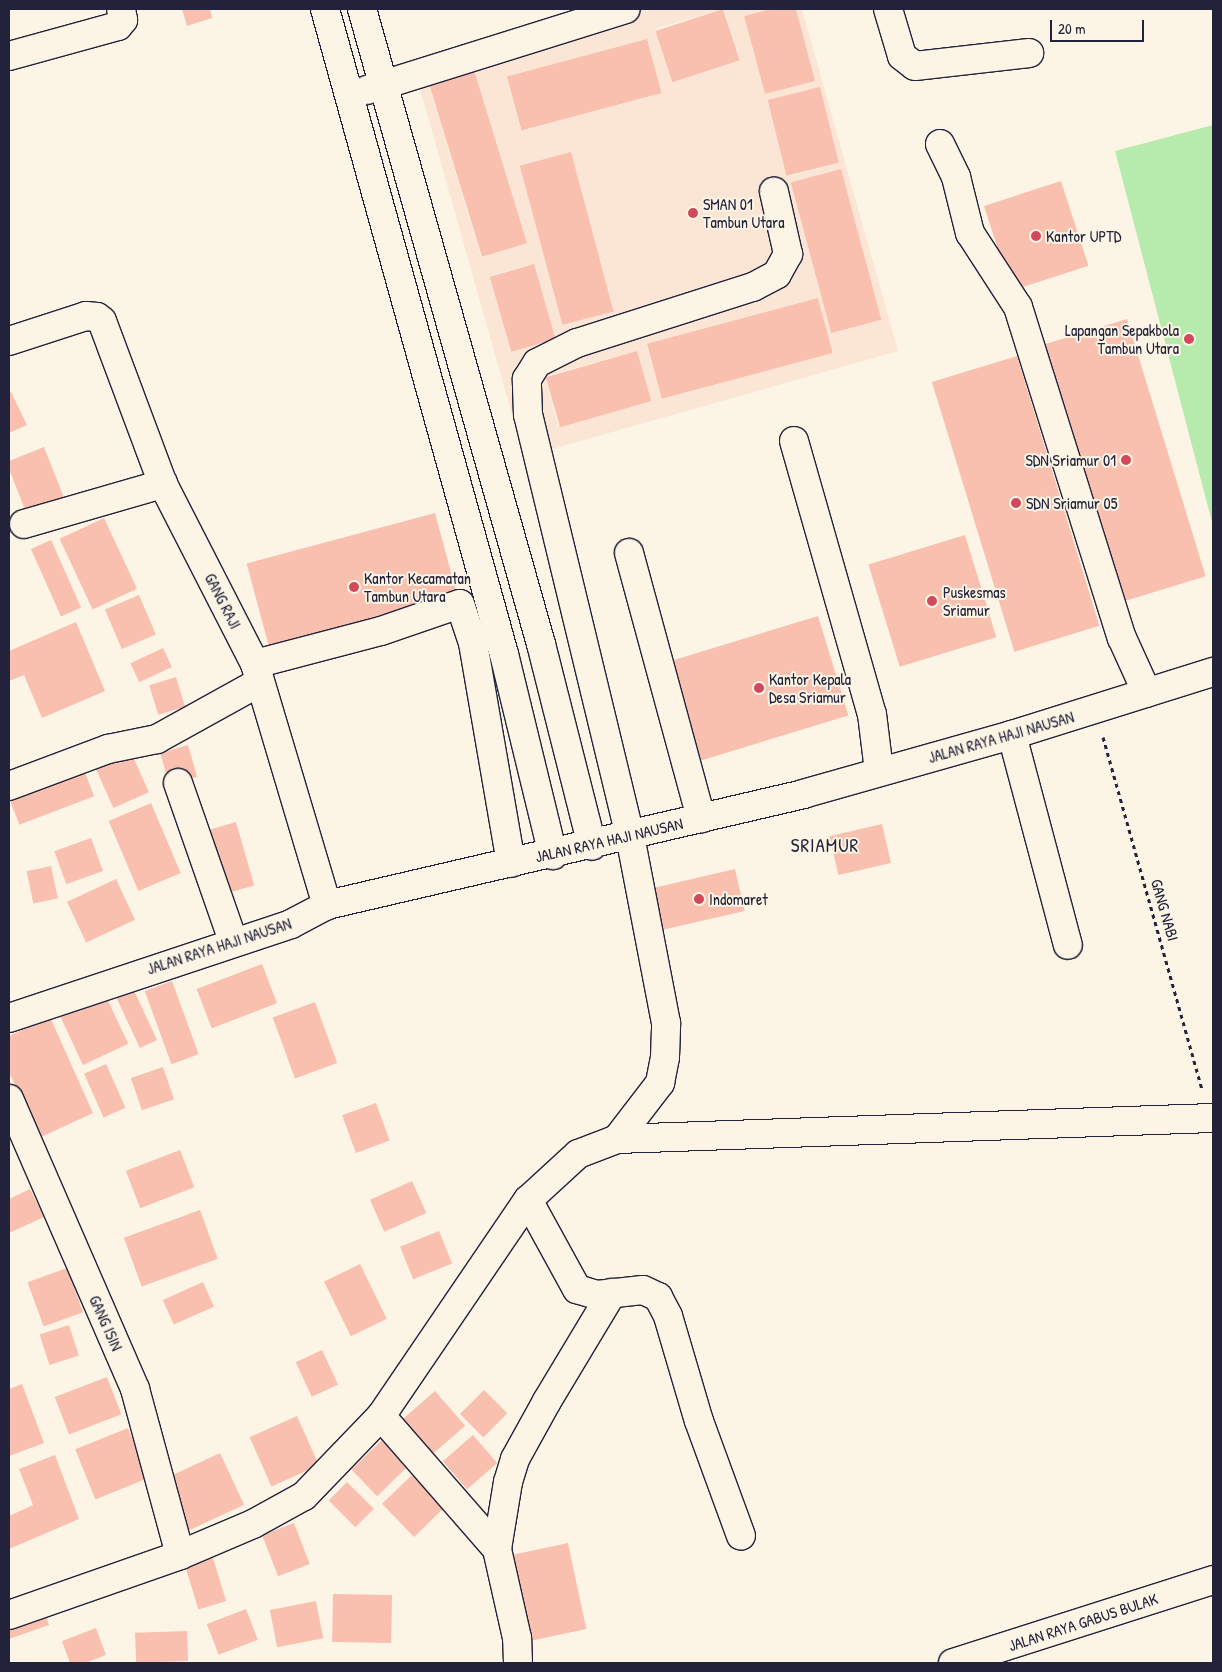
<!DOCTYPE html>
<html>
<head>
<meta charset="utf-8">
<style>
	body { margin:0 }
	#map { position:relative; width:1222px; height:1672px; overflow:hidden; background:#fcf5e5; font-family:"Patrick Hand",sans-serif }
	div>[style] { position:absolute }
	.built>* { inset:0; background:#fbe5d5 }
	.green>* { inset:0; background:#b7ebad }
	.building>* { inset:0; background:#f9c0b0; transform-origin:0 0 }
	.path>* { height:3px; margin-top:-1.5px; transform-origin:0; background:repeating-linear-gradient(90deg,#22223b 0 4px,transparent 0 8px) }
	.roads { filter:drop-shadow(1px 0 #22223b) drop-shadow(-1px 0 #22223b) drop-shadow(0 1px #22223b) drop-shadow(0 -1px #22223b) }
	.minor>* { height:28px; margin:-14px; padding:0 14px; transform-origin:14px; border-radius:14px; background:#fcf5e5 }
	.dots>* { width:14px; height:14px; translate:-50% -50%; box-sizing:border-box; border:2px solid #fcf5e5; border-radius:50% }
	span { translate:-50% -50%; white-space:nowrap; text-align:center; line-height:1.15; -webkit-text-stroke:4px #fcf5e5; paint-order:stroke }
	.poi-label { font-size:16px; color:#22223b }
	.left { translate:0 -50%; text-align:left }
	.right { translate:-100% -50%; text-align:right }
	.street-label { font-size:16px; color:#22223b }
	.quarter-label { font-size:19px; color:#22223b; letter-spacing:1px }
	.frame { position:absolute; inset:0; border:10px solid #22223b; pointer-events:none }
	.scale { position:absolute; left:1050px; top:20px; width:94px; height:22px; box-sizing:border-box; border:2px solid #22223b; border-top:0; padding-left:6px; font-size:15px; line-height:18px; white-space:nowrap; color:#22223b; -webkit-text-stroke:4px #fcf5e5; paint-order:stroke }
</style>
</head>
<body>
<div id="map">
	<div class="built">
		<div style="clip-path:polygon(evenodd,634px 9px,723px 9px,655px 29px,671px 81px,740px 60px,724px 9px,771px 9px,744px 16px,765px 94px,814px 81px,796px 9px,802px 9px,898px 351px,524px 457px,415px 71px,634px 9px,647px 39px,661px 93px,521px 131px,507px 77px,647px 39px,634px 9px,474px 70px,526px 243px,481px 257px,429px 84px,474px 70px,634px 9px,820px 88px,839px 163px,787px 177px,768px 102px,820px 88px,634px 9px,571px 153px,614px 311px,564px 325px,571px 153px,634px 9px,841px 170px,881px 320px,831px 334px,791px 183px,841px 170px,634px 9px,533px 264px,555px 339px,512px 351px,490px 276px,533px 264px,634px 9px,818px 298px,833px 353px,662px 399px,647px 345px,818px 298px,634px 9px,637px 351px,651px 401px,558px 426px,545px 376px,637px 351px)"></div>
	</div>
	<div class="green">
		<div style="clip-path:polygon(1213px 125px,1213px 526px,1115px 151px)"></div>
	</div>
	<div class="building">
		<div style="clip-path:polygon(182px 9px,210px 9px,212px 18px,187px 26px)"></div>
		<div style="left:723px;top:9px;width:54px;height:71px;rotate:72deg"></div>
		<div style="clip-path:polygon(771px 9px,796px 9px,815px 81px,765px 94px,744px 16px)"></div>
		<div style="left:647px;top:39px;width:56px;height:145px;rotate:75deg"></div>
		<div style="left:474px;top:70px;width:181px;height:47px;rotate:73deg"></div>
		<div style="left:820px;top:87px;width:78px;height:54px;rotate:76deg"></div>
		<div style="left:571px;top:152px;width:165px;height:53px;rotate:75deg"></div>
		<div style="left:841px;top:169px;width:156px;height:52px;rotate:75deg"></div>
		<div style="left:1061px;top:181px;width:89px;height:81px;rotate:72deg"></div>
		<div style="left:534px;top:264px;width:78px;height:46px;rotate:74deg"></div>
		<div style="left:818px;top:298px;width:57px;height:177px;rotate:75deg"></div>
		<div style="left:1127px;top:319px;width:269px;height:87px;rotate:73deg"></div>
		<div style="left:637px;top:351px;width:52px;height:95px;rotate:74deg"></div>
		<div style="left:1017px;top:356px;width:282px;height:89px;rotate:73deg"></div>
		<div style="clip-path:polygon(11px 392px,27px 425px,9px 433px,9px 393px)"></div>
		<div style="clip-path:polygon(44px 447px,67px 505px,29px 520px,9px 469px,9px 461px)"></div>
		<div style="left:435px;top:513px;width:94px;height:195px;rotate:75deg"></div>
		<div style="left:104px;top:518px;width:78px;height:49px;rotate:65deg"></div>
		<div style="left:965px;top:535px;width:107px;height:101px;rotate:73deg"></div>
		<div style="left:51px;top:540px;width:74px;height:22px;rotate:66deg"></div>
		<div style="left:139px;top:595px;width:43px;height:37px;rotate:67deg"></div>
		<div style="left:818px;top:616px;width:104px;height:154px;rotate:73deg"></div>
		<div style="clip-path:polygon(76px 622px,105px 691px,42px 718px,24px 675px,9px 681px,9px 651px)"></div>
		<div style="left:163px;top:648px;width:21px;height:36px;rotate:65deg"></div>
		<div style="left:176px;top:677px;width:31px;height:28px;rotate:73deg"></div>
		<div style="left:188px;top:745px;width:33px;height:29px;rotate:74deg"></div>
		<div style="left:131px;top:752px;width:44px;height:39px;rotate:66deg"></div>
		<div style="left:84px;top:770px;width:28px;height:80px;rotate:69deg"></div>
		<div style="left:151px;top:803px;width:76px;height:46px;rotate:67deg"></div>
		<div style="left:236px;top:822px;width:66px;height:35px;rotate:74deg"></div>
		<div style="left:882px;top:824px;width:40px;height:54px;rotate:77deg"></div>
		<div style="left:91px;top:838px;width:35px;height:39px;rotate:70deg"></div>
		<div style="left:51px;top:866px;width:33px;height:25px;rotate:78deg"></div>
		<div style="left:735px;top:869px;width:43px;height:84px;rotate:77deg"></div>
		<div style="left:116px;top:879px;width:45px;height:54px;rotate:65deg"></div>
		<div style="left:262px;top:964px;width:42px;height:70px;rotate:69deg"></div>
		<div style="left:172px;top:981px;width:78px;height:29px;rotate:70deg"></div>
		<div style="left:130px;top:982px;width:64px;height:19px;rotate:65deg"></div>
		<div style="left:105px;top:994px;width:55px;height:50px;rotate:65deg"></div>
		<div style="left:315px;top:1002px;width:65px;height:45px;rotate:70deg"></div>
		<div style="clip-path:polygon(50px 1017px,93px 1113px,39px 1138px,9px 1072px,9px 1036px)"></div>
		<div style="left:106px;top:1064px;width:48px;height:24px;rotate:66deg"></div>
		<div style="left:163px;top:1067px;width:34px;height:34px;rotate:71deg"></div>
		<div style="left:376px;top:1103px;width:40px;height:36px;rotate:70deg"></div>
		<div style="left:180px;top:1150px;width:40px;height:58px;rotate:69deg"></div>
		<div style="left:412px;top:1181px;width:35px;height:46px;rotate:66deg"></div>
		<div style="clip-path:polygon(30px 1189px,44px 1217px,9px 1233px,9px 1199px)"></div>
		<div style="left:200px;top:1210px;width:52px;height:81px;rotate:70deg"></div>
		<div style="left:439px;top:1231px;width:35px;height:42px;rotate:68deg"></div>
		<div style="left:360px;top:1264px;width:61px;height:40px;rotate:64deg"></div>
		<div style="left:67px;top:1268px;width:47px;height:42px;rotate:70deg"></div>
		<div style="left:203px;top:1282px;width:27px;height:44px;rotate:66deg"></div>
		<div style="left:69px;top:1325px;width:32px;height:31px;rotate:72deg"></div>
		<div style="left:322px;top:1350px;width:38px;height:29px;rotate:65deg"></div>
		<div style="left:107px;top:1377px;width:40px;height:56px;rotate:69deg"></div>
		<div style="clip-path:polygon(22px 1384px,44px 1443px,9px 1456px,9px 1389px)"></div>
		<div style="left:484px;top:1390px;width:33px;height:34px;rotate:45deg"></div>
		<div style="left:435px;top:1391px;width:46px;height:48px;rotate:49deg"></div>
		<div style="left:297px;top:1416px;width:54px;height:52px;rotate:66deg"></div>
		<div style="left:128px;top:1428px;width:54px;height:57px;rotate:68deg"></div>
		<div style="left:473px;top:1435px;width:37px;height:40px;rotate:49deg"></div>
		<div style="left:383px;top:1439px;width:37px;height:44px;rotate:46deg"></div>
		<div style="left:220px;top:1453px;width:57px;height:63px;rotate:65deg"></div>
		<div style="clip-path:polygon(55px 1455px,79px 1519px,9px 1549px,9px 1516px,33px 1505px,19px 1469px)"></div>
		<div style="left:413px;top:1474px;width:46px;height:43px;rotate:46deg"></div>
		<div style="left:347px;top:1482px;width:38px;height:26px;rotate:45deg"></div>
		<div style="left:294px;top:1523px;width:44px;height:34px;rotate:69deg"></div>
		<div style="left:568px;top:1543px;width:88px;height:65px;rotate:78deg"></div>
		<div style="left:213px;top:1558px;width:45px;height:29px;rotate:73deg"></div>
		<div style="left:333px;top:1594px;width:59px;height:48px;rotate:1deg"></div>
		<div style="left:316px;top:1601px;width:38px;height:47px;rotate:79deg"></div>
		<div style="left:246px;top:1609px;width:33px;height:42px;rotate:69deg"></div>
		<div style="clip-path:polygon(44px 1610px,49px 1625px,9px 1639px,9px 1621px)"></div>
		<div style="clip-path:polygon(96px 1628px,106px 1655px,85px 1663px,70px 1663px,62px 1641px)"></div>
		<div style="left:187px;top:1631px;width:30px;height:52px;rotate:88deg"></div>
	</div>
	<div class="path">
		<div style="left:1103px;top:737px;width:367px;rotate:74.3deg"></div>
	</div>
	<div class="roads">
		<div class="minor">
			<div style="left:325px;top:9px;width:669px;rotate:74.49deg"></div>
			<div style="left:504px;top:654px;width:207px;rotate:76.3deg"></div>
			<div style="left:362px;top:9px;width:660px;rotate:74.26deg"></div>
			<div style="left:541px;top:644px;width:208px;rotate:75.8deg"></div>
			<div style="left:888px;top:9px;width:49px;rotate:73.4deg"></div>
			<div style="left:902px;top:56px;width:16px;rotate:38deg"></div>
			<div style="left:915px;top:66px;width:115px;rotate:-6.5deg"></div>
			<div style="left:9px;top:56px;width:113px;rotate:-15.4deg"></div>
			<div style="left:118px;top:26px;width:8px;rotate:-50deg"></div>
			<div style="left:123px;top:20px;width:11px;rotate:-100deg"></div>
			<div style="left:367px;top:90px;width:271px;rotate:-17.4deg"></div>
			<div style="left:940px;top:144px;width:37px;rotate:64deg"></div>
			<div style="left:956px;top:177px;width:58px;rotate:76deg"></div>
			<div style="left:970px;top:233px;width:88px;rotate:57deg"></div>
			<div style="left:1018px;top:307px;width:347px;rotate:72.6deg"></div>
			<div style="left:1122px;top:638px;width:60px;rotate:65.6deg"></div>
			<div style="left:9px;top:341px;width:81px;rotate:-18deg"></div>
			<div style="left:86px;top:316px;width:11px;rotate:5deg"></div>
			<div style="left:97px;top:317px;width:6px;rotate:39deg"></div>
			<div style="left:102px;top:321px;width:174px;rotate:69.5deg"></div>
			<div style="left:163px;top:484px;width:202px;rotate:62.9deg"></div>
			<div style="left:255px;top:664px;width:252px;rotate:73.4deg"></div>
			<div style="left:794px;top:441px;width:284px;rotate:74.1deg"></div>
			<div style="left:872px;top:714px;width:57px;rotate:83deg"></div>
			<div style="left:24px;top:524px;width:145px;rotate:-16.1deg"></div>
			<div style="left:629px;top:553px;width:275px;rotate:74.8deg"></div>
			<div style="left:255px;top:664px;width:130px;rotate:-14.7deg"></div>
			<div style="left:381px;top:631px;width:83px;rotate:-18.9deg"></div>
			<div style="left:460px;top:604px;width:41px;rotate:71.6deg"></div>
			<div style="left:473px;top:643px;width:223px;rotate:80.2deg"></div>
			<div style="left:1012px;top:735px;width:217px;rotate:75.1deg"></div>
			<div style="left:178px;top:783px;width:167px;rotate:70.8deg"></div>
			<div style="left:9px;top:786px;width:106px;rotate:-20.5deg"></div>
			<div style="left:108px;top:749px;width:50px;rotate:-11.5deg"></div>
			<div style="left:157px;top:739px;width:115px;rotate:-29deg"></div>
			<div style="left:9px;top:1018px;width:297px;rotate:-18.4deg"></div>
			<div style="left:291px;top:924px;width:41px;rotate:-27.8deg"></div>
			<div style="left:327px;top:905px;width:489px;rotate:-13.1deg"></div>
			<div style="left:803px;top:794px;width:217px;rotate:-15.8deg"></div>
			<div style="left:1012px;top:735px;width:211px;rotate:-17.4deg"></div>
			<div style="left:9px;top:1099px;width:316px;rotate:66.5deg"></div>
			<div style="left:135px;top:1389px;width:172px;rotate:74.8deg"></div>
			<div style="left:617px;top:1139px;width:71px;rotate:-52.5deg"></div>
			<div style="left:660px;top:1083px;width:26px;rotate:-79deg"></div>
			<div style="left:665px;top:1057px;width:34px;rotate:-88deg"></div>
			<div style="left:666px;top:1023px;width:190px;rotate:-100.9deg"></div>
			<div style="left:630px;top:836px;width:433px;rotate:-103.6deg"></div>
			<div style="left:528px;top:415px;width:36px;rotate:-92deg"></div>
			<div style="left:527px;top:379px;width:19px;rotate:-58deg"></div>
			<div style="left:537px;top:363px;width:45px;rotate:-26.6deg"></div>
			<div style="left:577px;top:343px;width:185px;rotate:-17.7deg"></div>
			<div style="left:753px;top:287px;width:27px;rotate:-28deg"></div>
			<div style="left:777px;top:274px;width:23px;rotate:-61deg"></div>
			<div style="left:788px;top:254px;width:64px;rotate:-102.7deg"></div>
			<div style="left:528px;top:1200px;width:102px;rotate:61.2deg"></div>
			<div style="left:577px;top:1289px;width:21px;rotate:17deg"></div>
			<div style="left:597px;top:1295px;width:46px;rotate:-6.2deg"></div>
			<div style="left:643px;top:1290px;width:17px;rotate:25deg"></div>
			<div style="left:658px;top:1297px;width:21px;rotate:62deg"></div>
			<div style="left:668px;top:1316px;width:109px;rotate:73.6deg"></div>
			<div style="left:699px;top:1421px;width:122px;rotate:69.9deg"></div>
			<div style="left:381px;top:1416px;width:176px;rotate:48.9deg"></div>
			<div style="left:9px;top:1615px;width:181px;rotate:-19.3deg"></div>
			<div style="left:180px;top:1555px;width:79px;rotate:-23deg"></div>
			<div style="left:253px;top:1524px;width:58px;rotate:-28.8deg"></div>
			<div style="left:304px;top:1496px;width:111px;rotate:-46.1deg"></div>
			<div style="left:381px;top:1416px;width:261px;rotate:-55.8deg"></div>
			<div style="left:528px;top:1200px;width:68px;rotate:-42.6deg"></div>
			<div style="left:578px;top:1154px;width:42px;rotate:-21deg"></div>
			<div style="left:617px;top:1139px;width:596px;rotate:-2.02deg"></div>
			<div style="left:518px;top:1663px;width:25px;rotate:-92deg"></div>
			<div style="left:517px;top:1638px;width:91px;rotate:-102.7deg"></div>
			<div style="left:497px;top:1549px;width:68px;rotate:-80.7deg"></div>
			<div style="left:508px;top:1482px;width:24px;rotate:-73deg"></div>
			<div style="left:515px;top:1459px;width:66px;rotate:-61.1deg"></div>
			<div style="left:547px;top:1401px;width:126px;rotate:-59deg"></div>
			<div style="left:953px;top:1663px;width:273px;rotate:-17.7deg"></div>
		</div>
	</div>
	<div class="dots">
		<div style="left:693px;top:213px;background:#d1495b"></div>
		<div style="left:1036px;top:236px;background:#d1495b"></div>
		<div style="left:1189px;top:339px;background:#d1495b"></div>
		<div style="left:1126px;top:460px;background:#d1495b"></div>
		<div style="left:1016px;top:503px;background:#d1495b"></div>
		<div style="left:354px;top:587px;background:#d1495b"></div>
		<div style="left:932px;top:601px;background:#d1495b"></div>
		<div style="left:759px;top:688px;background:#d1495b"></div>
		<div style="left:699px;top:899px;background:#d1495b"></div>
	</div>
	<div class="poi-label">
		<span class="left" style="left:703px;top:213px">SMAN 01<br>Tambun Utara</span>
		<span class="left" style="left:1046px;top:236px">Kantor UPTD</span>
		<span class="right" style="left:1179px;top:339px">Lapangan Sepakbola<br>Tambun Utara</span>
		<span class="right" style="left:1116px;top:460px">SDN Sriamur 01</span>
		<span class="left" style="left:1026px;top:503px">SDN Sriamur 05</span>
		<span class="left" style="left:364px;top:587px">Kantor Kecamatan<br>Tambun Utara</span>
		<span class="left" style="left:943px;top:601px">Puskesmas<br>Sriamur</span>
		<span class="left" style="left:769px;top:688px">Kantor Kepala<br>Desa Sriamur</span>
		<span class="left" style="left:709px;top:899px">Indomaret</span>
	</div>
	<div class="street-label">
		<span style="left:223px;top:601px;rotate:63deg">GANG RAJI</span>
		<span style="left:1001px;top:737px;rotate:-16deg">JALAN RAYA HAJI NAUSAN</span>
		<span style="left:609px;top:840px;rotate:-13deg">JALAN RAYA HAJI NAUSAN</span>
		<span style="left:1165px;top:910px;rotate:74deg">GANG NABI</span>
		<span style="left:219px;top:946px;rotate:-18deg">JALAN RAYA HAJI NAUSAN</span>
		<span style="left:106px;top:1323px;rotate:66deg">GANG ISIN</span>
		<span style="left:1083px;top:1622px;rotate:-18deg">JALAN RAYA GABUS BULAK</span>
	</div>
	<div class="quarter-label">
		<span style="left:825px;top:846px">SRIAMUR</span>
	</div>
	<div class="frame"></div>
	<div class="scale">20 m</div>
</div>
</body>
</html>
